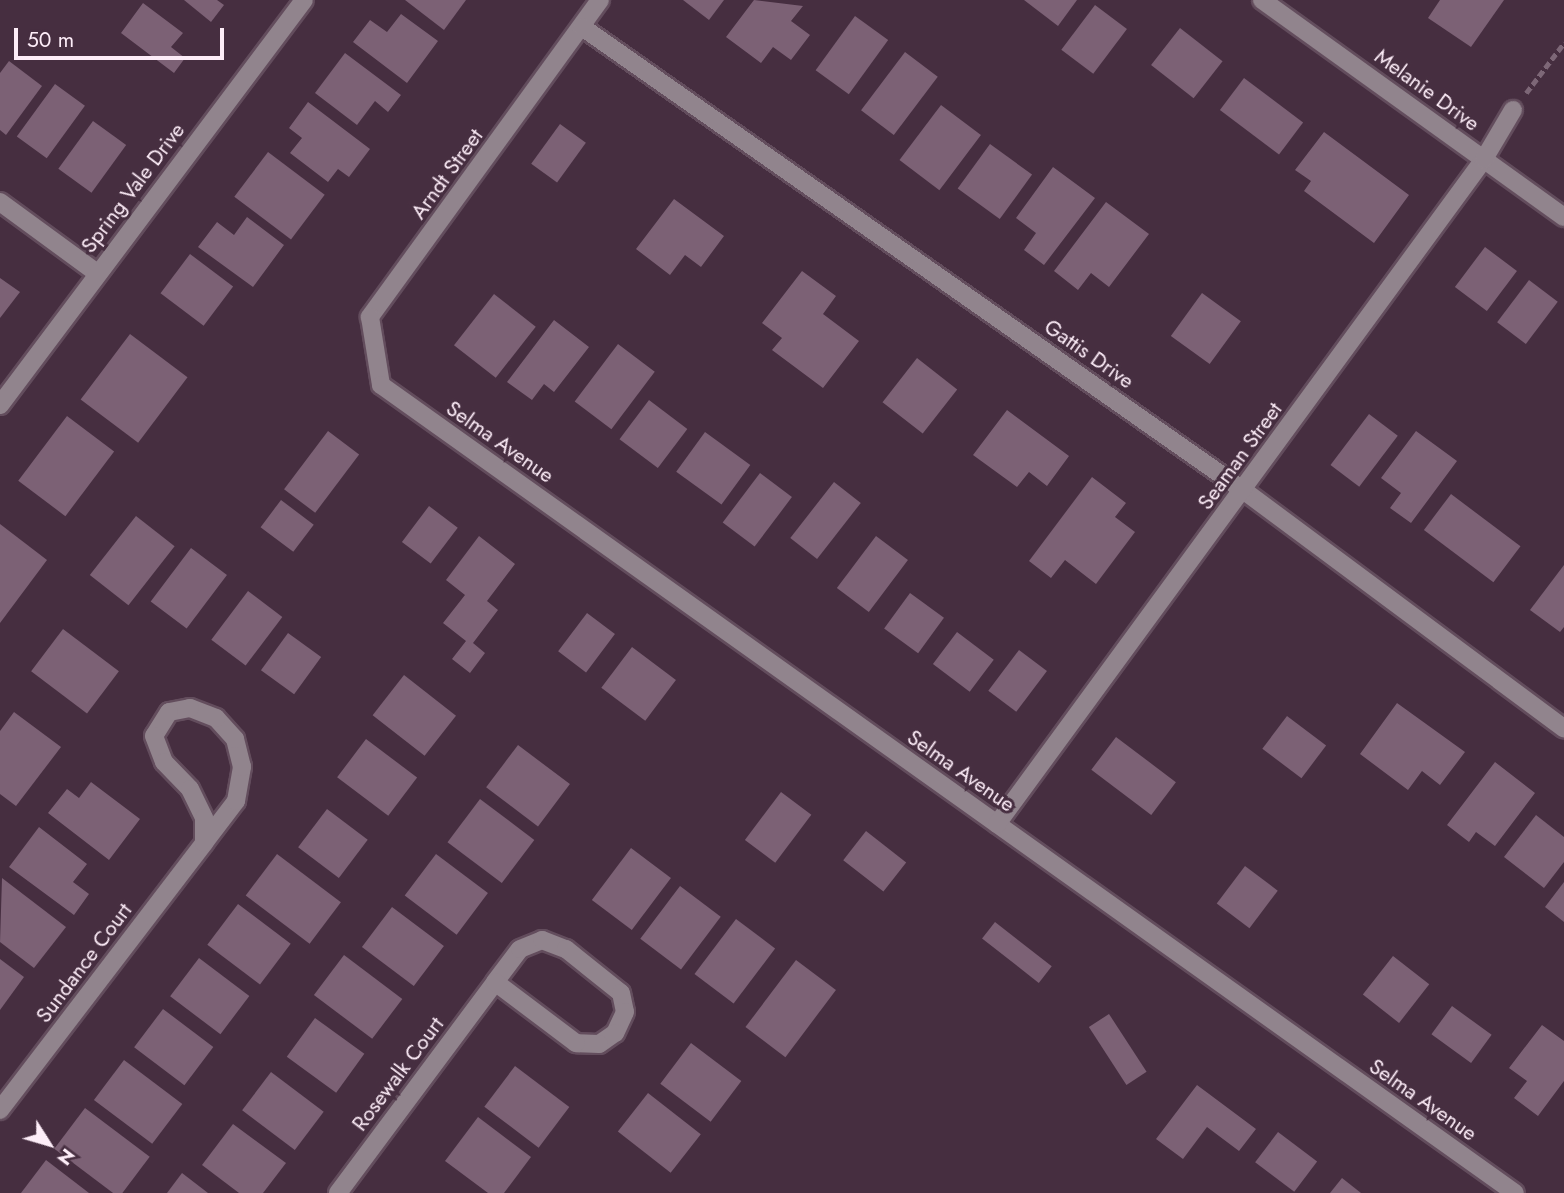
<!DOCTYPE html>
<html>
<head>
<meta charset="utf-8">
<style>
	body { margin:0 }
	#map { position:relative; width:1564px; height:1193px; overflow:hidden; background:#462e40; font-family:Jost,sans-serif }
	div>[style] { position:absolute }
	.building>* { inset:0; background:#7c6175; transform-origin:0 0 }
	.path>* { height:4.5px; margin-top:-2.25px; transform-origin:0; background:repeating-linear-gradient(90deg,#7d6777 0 7px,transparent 0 10.5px) }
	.roads { filter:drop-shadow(2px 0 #634d5d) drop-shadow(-2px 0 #634d5d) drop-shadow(0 2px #634d5d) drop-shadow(0 -2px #634d5d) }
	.minor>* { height:18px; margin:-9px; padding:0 9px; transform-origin:9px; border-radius:9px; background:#91848d }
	span { translate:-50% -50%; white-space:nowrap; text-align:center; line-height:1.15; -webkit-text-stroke:6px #462e40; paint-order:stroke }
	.street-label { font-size:21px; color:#fdedf8 }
	.north { position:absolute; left:14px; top:1109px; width:70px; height:70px; -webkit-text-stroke:5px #462e40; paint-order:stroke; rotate:127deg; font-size:19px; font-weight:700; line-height:28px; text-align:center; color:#fdedf8 }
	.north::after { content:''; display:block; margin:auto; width:24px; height:32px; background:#fdedf8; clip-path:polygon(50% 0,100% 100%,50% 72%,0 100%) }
	.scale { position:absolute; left:14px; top:28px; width:210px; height:32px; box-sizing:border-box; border:4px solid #fdedf8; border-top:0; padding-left:9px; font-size:21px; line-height:24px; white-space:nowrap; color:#fdedf8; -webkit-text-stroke:5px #462e40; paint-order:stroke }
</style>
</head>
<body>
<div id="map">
	<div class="building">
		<div style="clip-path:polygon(184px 0,217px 0,224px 5px,211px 22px)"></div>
		<div style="clip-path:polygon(405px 0,466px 0,444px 30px)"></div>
		<div style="clip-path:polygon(683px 0,724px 0,709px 20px)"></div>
		<div style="clip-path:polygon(754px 0,803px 6px,791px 21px,810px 35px,791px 60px,773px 47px,761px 63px,726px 37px)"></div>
		<div style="clip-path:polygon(1024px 0,1077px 0,1058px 26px)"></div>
		<div style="clip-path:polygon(1440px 0,1504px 0,1471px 47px,1428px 18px)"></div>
		<div style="clip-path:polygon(143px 3px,183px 33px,171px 47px,185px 58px,174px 73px,121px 33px)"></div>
		<div style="left:1095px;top:5px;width:40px;height:56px;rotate:37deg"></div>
		<div style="clip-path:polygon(401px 14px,438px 41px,407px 83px,353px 42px,370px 20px,387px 32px)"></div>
		<div style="left:855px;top:16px;width:41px;height:67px;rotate:36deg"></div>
		<div style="left:1180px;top:28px;width:54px;height:47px;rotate:38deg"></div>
		<div style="left:905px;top:52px;width:41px;height:73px;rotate:37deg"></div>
		<div style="clip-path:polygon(345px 53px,401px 95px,388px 112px,375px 101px,357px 125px,315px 93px)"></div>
		<div style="clip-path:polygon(9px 61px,42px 86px,6px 135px,0 130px,0 73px)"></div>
		<div style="left:1244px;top:78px;width:74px;height:40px;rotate:37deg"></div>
		<div style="left:55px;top:84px;width:37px;height:65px;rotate:36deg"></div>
		<div style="clip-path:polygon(308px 102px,370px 149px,349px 177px,338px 169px,328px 182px,290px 153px,302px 138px,289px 128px)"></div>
		<div style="left:941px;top:105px;width:50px;height:69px;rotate:37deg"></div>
		<div style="left:93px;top:121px;width:41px;height:59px;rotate:36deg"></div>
		<div style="left:560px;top:124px;width:32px;height:49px;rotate:36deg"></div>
		<div style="clip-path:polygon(1324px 132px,1409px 195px,1374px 243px,1304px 191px,1311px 181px,1295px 170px)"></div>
		<div style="left:990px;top:144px;width:52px;height:55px;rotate:36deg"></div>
		<div style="left:268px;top:152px;width:71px;height:56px;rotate:37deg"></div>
		<div style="clip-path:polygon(1053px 167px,1095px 198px,1044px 265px,1024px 250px,1036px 233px,1016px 218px)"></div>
		<div style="clip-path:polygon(674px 199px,724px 236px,701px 267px,685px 255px,670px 275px,636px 249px)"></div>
		<div style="clip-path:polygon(1106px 202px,1149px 234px,1109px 287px,1091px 273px,1078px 290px,1054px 271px)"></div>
		<div style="clip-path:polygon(247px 217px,284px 245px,253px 287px,198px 247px,217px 222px,234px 235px)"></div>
		<div style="left:1485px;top:247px;width:40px;height:50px;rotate:37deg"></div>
		<div style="left:190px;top:254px;width:54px;height:49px;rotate:37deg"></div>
		<div style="clip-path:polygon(802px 271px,836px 296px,823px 314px,859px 341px,823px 388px,772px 350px,782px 338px,762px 323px)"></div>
		<div style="clip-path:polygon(0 278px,20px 292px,0 318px)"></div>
		<div style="left:1529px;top:280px;width:36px;height:53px;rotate:37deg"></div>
		<div style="left:1202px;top:293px;width:48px;height:53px;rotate:36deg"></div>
		<div style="left:494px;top:294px;width:53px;height:65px;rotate:38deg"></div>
		<div style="clip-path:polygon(554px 320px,589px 347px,554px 392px,544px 384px,532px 400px,507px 382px)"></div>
		<div style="left:130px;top:334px;width:72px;height:82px;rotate:37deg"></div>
		<div style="left:618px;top:344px;width:46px;height:72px;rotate:37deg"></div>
		<div style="left:917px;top:358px;width:51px;height:56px;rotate:38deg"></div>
		<div style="left:649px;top:400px;width:48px;height:49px;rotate:37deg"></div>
		<div style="clip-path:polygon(1007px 410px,1069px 456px,1047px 486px,1029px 472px,1017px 487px,973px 455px)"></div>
		<div style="left:1369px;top:414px;width:36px;height:64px;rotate:37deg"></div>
		<div style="left:67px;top:416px;width:59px;height:81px;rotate:37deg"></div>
		<div style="left:328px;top:431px;width:39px;height:73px;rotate:37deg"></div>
		<div style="clip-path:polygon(1416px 431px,1457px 461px,1411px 523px,1390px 508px,1401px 493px,1381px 478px)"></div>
		<div style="left:705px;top:432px;width:56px;height:49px;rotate:36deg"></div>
		<div style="left:760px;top:473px;width:40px;height:62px;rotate:37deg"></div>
		<div style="clip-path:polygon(1092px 477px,1126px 503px,1115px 517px,1135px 532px,1096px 584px,1065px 560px,1051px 578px,1029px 561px)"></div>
		<div style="left:834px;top:482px;width:34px;height:71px;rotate:38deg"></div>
		<div style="left:1451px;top:494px;width:87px;height:45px;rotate:37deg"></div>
		<div style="left:281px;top:500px;width:41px;height:34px;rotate:37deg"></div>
		<div style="left:429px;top:506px;width:36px;height:45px;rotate:37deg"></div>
		<div style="left:136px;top:516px;width:49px;height:75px;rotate:38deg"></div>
		<div style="clip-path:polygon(0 524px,47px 560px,0 623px)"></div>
		<div style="clip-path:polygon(479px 536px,515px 564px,487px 601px,498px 610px,473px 643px,485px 653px,470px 673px,452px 659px,466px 641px,443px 623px,465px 595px,446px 580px)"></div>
		<div style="left:876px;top:536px;width:40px;height:65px;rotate:37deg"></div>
		<div style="left:191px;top:548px;width:45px;height:67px;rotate:37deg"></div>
		<div style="clip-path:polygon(1564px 565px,1564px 627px,1560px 632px,1530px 610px)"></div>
		<div style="left:248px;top:591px;width:43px;height:61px;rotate:37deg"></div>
		<div style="left:910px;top:593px;width:42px;height:44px;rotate:36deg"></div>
		<div style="left:587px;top:613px;width:35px;height:48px;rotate:37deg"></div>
		<div style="left:63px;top:629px;width:70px;height:53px;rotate:37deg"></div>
		<div style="left:957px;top:632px;width:46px;height:40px;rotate:37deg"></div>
		<div style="left:288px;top:633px;width:41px;height:46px;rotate:36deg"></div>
		<div style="left:632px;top:647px;width:55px;height:51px;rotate:37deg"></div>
		<div style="left:1019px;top:650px;width:35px;height:51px;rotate:37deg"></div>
		<div style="left:404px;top:675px;width:66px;height:51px;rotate:38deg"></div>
		<div style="clip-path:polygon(1397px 703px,1465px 752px,1440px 785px,1422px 771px,1408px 790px,1360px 754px)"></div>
		<div style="clip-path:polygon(14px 712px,61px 747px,16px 806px,0 794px,0 731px)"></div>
		<div style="left:1287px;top:716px;width:49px;height:41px;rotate:37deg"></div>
		<div style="left:1116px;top:737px;width:75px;height:41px;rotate:37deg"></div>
		<div style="left:366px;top:739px;width:64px;height:48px;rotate:37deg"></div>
		<div style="left:518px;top:745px;width:65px;height:53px;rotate:37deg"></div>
		<div style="clip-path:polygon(1495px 762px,1535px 793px,1495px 846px,1476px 832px,1469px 842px,1447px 825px)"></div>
		<div style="clip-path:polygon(91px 782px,140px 819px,109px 860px,48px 813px,67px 789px,79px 798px)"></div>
		<div style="left:781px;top:792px;width:38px;height:60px;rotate:37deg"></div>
		<div style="left:480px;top:799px;width:68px;height:54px;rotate:37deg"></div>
		<div style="left:327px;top:809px;width:51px;height:48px;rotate:37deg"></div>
		<div style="clip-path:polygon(1536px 815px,1564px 837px,1564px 862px,1544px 888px,1504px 857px)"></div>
		<div style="clip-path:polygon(39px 827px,87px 864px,73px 882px,89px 894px,74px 915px,9px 867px)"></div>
		<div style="left:866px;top:831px;width:51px;height:37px;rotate:38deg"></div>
		<div style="left:631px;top:848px;width:50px;height:65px;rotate:37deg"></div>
		<div style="left:277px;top:854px;width:80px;height:52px;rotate:37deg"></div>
		<div style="left:436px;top:854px;width:65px;height:52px;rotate:37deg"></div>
		<div style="left:1245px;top:866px;width:41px;height:47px;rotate:37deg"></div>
		<div style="clip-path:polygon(2px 878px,66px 927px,34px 968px,0 942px)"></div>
		<div style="clip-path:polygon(1564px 882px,1564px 922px,1545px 907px)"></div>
		<div style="left:680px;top:886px;width:51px;height:66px;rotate:37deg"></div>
		<div style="left:238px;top:904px;width:66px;height:51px;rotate:37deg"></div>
		<div style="left:392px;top:907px;width:65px;height:50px;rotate:37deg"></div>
		<div style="left:736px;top:919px;width:49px;height:69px;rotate:37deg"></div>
		<div style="left:995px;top:922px;width:72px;height:21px;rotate:38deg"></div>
		<div style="left:344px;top:955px;width:73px;height:50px;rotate:37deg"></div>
		<div style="left:1393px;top:956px;width:46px;height:49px;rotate:38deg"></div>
		<div style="left:199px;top:958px;width:63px;height:48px;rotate:37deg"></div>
		<div style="clip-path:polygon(0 959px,24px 977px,0 1010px)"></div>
		<div style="left:796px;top:960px;width:50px;height:84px;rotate:37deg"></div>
		<div style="left:1452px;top:1006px;width:49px;height:35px;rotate:36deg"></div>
		<div style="left:163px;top:1009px;width:63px;height:48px;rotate:37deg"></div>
		<div style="left:1109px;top:1014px;width:69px;height:24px;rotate:57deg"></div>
		<div style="left:315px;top:1018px;width:61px;height:48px;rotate:36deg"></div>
		<div style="clip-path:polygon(1542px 1025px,1564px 1041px,1564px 1081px,1538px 1116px,1514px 1098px,1527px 1081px,1509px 1068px)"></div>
		<div style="left:691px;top:1043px;width:63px;height:51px;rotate:37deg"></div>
		<div style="left:124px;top:1060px;width:73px;height:50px;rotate:37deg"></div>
		<div style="left:515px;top:1066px;width:68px;height:51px;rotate:37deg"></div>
		<div style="left:271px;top:1072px;width:66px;height:48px;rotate:37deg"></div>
		<div style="clip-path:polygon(1197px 1085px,1256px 1129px,1239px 1151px,1207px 1127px,1183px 1159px,1156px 1139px)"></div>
		<div style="left:648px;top:1093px;width:67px;height:49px;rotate:38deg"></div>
		<div style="left:85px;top:1108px;width:81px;height:51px;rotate:37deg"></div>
		<div style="clip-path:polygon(478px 1117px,531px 1157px,504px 1193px,488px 1193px,445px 1161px)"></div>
		<div style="clip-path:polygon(233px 1124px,286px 1163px,263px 1193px,239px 1193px,202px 1165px)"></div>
		<div style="left:1278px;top:1132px;width:49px;height:38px;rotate:37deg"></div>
		<div style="clip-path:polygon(46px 1160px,89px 1193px,21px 1193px)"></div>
		<div style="clip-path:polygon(182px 1173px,208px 1193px,167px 1193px)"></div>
		<div style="clip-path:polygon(1342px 1178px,1361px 1193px,1330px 1193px)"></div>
	</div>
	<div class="path">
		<div style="left:1526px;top:93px;width:63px;rotate:-52.8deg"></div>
	</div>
	<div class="roads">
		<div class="minor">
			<div style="left:600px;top:0;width:392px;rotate:126deg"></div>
			<div style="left:370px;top:317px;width:69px;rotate:80.8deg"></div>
			<div style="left:381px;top:385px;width:1392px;rotate:35.47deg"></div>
			<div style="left:1262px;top:0;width:372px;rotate:35.7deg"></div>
			<div style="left:582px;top:27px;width:807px;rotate:35.01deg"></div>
			<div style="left:1243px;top:490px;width:400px;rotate:36.6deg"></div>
			<div style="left:0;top:202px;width:120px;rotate:36.2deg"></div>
			<div style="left:0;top:405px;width:506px;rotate:-53.11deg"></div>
			<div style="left:997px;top:824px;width:824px;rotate:-53.78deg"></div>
			<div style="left:1484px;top:159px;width:57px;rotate:-59.4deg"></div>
			<div style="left:0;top:1110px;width:336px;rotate:-52.6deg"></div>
			<div style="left:204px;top:843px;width:53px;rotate:-52.7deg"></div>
			<div style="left:236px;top:801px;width:35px;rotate:-80deg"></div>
			<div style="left:242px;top:767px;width:29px;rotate:-104deg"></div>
			<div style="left:235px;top:739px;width:28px;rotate:-132deg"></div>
			<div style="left:216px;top:718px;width:28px;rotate:-159deg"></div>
			<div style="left:190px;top:708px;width:21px;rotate:169deg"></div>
			<div style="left:169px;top:712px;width:28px;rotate:122deg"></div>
			<div style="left:154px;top:736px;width:28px;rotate:69deg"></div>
			<div style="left:164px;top:762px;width:37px;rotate:46deg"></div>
			<div style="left:190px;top:789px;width:32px;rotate:64deg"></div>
			<div style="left:204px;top:818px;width:25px;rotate:90deg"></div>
			<div style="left:338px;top:1193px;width:263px;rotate:-53.3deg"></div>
			<div style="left:495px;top:982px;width:41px;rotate:-52.9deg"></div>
			<div style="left:520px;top:949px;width:24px;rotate:-22deg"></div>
			<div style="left:542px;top:940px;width:26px;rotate:21deg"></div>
			<div style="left:566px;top:949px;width:70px;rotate:38.7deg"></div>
			<div style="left:621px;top:993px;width:19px;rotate:78deg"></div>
			<div style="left:625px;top:1012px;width:23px;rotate:115deg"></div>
			<div style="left:615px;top:1033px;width:19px;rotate:145deg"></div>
			<div style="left:599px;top:1044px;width:23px;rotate:-178deg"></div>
			<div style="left:576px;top:1043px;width:101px;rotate:-143deg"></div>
		</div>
	</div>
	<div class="street-label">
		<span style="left:1427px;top:90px;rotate:36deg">Melanie Drive</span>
		<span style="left:447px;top:174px;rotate:-54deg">Arndt Street</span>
		<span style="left:133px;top:188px;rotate:-53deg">Spring Vale Drive</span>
		<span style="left:1089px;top:354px;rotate:35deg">Gattis Drive</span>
		<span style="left:500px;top:442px;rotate:35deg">Selma Avenue</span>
		<span style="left:1240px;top:456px;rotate:-54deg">Seaman Street</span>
		<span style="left:961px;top:771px;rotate:35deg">Selma Avenue</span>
		<span style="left:84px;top:963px;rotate:-53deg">Sundance Court</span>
		<span style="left:398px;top:1074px;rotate:-53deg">Rosewalk Court</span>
		<span style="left:1423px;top:1100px;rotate:35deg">Selma Avenue</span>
	</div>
	<div class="north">N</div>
	<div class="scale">50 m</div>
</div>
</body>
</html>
